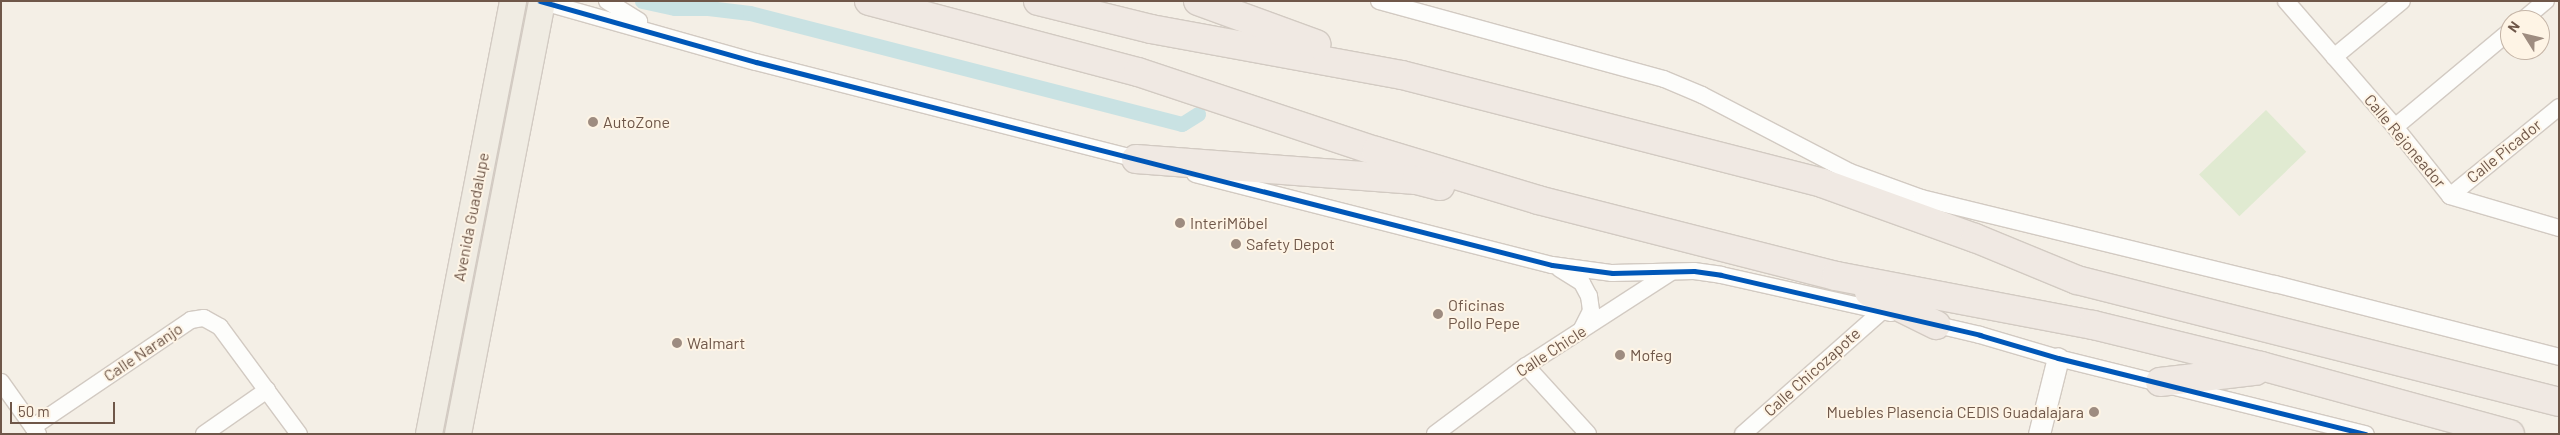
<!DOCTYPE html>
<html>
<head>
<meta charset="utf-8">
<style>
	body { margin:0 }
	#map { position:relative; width:2560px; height:435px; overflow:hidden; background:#f4efe6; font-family:Barlow,sans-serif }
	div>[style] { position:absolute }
	.green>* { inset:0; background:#e0ead1; transform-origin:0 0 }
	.canal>* { height:15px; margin:-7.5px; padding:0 7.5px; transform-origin:7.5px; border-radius:7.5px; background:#c9e2e3 }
	.roads { filter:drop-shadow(1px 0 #d2cac2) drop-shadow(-1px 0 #d2cac2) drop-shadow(0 1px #d2cac2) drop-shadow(0 -1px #d2cac2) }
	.minor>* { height:16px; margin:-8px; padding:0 8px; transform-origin:8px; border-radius:8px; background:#fdfdfb }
	.tertiary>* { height:21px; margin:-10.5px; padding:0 10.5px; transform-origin:10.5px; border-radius:10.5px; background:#fdfdfb }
	.primary>* { height:26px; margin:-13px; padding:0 13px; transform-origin:13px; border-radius:13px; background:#f0ece3 }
	.trunk>* { height:28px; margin:-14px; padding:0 14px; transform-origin:14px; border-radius:14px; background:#f0e9e3 }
	.cycleway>* { height:5px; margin:-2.5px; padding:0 2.5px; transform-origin:2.5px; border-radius:2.5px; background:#0057b8 }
	.dots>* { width:14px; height:14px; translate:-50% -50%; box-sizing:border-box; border:2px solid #fef4e5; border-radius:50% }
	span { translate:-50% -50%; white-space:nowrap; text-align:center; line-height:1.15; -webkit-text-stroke:4px #fef4e5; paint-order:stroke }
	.poi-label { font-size:16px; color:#6f5749 }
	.left { translate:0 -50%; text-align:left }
	.right { translate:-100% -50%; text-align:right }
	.street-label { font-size:16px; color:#6f5749 }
	.frame { position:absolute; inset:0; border:2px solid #6f5749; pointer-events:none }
	.north { position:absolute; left:2500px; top:10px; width:50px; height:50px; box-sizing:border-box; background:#fef4e5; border:1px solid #c5b5a7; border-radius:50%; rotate:306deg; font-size:14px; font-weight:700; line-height:20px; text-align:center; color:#6f5749 }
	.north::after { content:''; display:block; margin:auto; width:18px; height:22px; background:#9e8c80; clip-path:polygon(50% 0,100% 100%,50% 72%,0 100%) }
	.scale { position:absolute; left:10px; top:402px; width:105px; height:22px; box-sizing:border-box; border:2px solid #6f5749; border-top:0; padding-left:6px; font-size:15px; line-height:18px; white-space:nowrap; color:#6f5749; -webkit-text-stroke:4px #fef4e5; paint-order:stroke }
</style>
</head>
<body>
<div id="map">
	<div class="green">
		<div style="left:2266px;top:110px;width:58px;height:93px;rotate:46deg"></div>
	</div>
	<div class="canal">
		<div style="left:642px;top:1px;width:34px;rotate:12deg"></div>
		<div style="left:675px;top:8px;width:33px"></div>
		<div style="left:708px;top:8px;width:42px;rotate:6.8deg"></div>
		<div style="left:750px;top:13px;width:446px;rotate:14.4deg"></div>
		<div style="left:1182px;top:124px;width:19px;rotate:-32deg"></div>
	</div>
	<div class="roads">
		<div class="minor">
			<div style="left:540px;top:1px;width:224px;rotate:15.8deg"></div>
			<div style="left:756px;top:62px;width:400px;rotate:14.3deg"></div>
			<div style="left:607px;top:1px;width:38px;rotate:32deg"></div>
			<div style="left:1379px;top:1px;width:295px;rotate:15.3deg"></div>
			<div style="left:1664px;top:79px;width:41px;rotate:22.8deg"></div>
			<div style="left:1702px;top:95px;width:167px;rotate:27.5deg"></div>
			<div style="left:1850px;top:172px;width:76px;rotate:20.1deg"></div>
			<div style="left:1921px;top:198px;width:364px;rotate:13.7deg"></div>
			<div style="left:2275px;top:284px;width:293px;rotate:14.4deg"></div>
			<div style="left:2286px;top:1px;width:167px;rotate:49.1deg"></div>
			<div style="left:2395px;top:127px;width:88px;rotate:51.4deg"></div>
			<div style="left:2450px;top:196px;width:114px;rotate:16.4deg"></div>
			<div style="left:2523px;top:20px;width:30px;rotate:-40deg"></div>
			<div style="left:2334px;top:57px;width:88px;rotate:-39.5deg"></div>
			<div style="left:2395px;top:127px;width:150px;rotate:-39.9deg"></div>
			<div style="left:1195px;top:174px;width:368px;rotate:14.3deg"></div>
			<div style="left:1552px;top:265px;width:61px;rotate:7.6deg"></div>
			<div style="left:1612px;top:273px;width:82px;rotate:-1.4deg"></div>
			<div style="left:1694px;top:271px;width:27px;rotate:8deg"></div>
			<div style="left:1721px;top:275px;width:174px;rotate:12.6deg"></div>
			<div style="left:2450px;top:196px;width:141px;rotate:-39.2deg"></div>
			<div style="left:1560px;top:269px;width:26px;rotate:32deg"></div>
			<div style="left:1582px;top:283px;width:15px;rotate:62deg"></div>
			<div style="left:1589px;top:296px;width:15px;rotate:82deg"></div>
			<div style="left:1591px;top:311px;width:22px;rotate:117deg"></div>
			<div style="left:1929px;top:323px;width:52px;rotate:13.2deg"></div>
			<div style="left:1980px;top:335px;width:81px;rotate:16.4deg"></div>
			<div style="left:2058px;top:358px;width:317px;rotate:13.9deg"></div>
			<div style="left:1526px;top:366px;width:92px;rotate:47.6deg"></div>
			<div style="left:1px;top:382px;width:64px;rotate:54.6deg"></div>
			<div style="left:33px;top:427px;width:191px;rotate:-34.1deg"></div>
			<div style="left:191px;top:320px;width:13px;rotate:-9deg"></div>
			<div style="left:204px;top:318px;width:18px;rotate:29deg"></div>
			<div style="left:220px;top:327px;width:133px;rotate:53.6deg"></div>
			<div style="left:204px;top:434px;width:77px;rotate:-34.9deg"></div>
			<div style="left:1435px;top:434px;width:114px;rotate:-36.8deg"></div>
			<div style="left:1526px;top:366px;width:171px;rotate:-32.9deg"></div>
			<div style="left:1743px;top:434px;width:186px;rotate:-41.5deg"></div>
		</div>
		<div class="tertiary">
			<div style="left:2039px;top:434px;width:78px;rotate:-76deg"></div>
		</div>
		<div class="primary">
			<div style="left:429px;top:434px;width:441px;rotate:-79deg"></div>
			<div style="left:458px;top:434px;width:441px;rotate:-79deg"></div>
		</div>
		<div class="trunk">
			<div style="left:869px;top:1px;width:278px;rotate:14.8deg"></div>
			<div style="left:1138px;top:72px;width:251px;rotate:18.4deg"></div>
			<div style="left:1376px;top:151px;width:169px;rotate:16.8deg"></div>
			<div style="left:1538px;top:200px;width:308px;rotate:14.3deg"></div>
			<div style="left:1836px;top:276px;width:262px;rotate:10.8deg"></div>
			<div style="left:2093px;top:325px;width:173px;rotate:13.7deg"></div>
			<div style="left:2261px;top:366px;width:258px;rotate:15.3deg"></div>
			<div style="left:1038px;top:1px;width:116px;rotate:13.9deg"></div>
			<div style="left:1151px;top:29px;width:255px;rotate:10.4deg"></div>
			<div style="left:1402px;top:75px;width:434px;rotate:14.4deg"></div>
			<div style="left:1822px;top:183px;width:163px;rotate:19.8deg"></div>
			<div style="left:1975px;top:238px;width:110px;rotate:22.4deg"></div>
			<div style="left:2077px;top:280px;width:497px;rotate:14.2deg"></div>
			<div style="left:1198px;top:1px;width:126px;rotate:20deg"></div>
			<div style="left:1136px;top:159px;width:281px;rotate:4.3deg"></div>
			<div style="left:1416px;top:180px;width:25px;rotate:14deg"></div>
			<div style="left:1869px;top:292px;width:75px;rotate:26.2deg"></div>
			<div style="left:2160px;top:382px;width:96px;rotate:-6.6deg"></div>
		</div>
	</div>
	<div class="cycleway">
		<div style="left:540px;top:1px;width:224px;rotate:15.8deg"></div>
		<div style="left:756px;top:62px;width:821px;rotate:14.31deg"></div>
		<div style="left:1552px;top:265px;width:61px;rotate:7.6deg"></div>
		<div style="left:1612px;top:273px;width:82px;rotate:-1.4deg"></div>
		<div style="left:1694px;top:271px;width:27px;rotate:8deg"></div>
		<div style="left:1721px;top:275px;width:266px;rotate:13deg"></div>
		<div style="left:1980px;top:335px;width:81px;rotate:16.4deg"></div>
		<div style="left:2058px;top:358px;width:317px;rotate:13.9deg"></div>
	</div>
	<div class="dots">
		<div style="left:593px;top:122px;background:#9e8c80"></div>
		<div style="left:1180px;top:223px;background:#9e8c80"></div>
		<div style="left:1236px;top:244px;background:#9e8c80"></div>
		<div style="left:1438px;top:314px;background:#9e8c80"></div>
		<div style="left:677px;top:343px;background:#9e8c80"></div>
		<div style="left:1620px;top:355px;background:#9e8c80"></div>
		<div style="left:2094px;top:412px;background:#9e8c80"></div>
	</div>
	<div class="poi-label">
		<span class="left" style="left:603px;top:122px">AutoZone</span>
		<span class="left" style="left:1190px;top:223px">InteriMöbel</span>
		<span class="left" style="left:1246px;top:244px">Safety Depot</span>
		<span class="left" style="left:1448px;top:314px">Oficinas<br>Pollo Pepe</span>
		<span class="left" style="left:687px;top:343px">Walmart</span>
		<span class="left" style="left:1630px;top:355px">Mofeg</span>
		<span class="right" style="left:2084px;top:412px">Muebles Plasencia CEDIS Guadalajara</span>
	</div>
	<div class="street-label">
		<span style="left:2405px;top:141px;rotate:50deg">Calle Rejoneador</span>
		<span style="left:2504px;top:151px;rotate:-39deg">Calle Picador</span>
		<span style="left:471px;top:217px;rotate:-79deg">Avenida Guadalupe</span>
		<span style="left:1551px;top:351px;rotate:-33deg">Calle Chicle</span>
		<span style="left:143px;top:352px;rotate:-34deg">Calle Naranjo</span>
		<span style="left:1812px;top:372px;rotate:-42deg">Calle Chicozapote</span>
	</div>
	<div class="frame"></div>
	<div class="north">N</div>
	<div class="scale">50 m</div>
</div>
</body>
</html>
